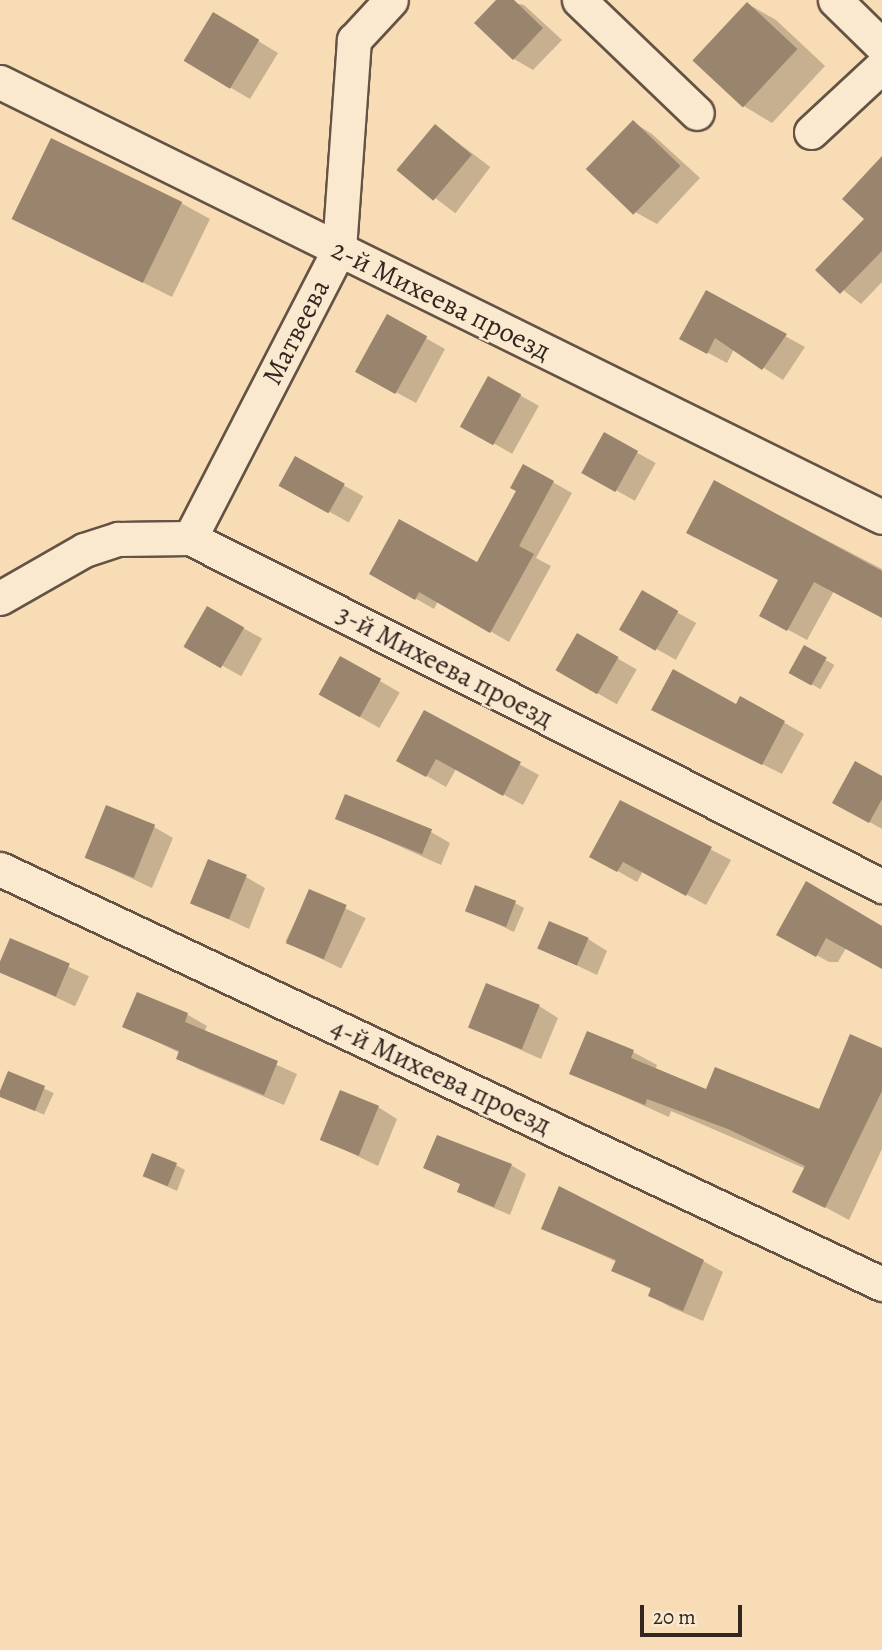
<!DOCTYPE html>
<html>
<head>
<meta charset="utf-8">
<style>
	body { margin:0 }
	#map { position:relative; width:882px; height:1650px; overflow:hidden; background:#f8dcb5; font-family:Alegreya,serif }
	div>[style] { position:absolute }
	.shadow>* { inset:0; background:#0003; transform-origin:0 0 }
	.building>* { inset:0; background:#99846d; transform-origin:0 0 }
	.roads { filter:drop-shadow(2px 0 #645344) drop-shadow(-2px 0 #645344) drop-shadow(0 2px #645344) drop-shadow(0 -2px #645344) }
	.minor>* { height:33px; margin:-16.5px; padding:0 16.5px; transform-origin:16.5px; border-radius:16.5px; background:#fae8cf }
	span { translate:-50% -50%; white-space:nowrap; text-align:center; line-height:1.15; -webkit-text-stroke:5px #fae8cf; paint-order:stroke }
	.street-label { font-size:28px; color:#33251f }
	.scale { position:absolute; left:640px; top:1605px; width:102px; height:32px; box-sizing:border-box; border:4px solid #33251f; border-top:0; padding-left:9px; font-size:21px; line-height:24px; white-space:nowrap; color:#33251f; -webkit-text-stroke:5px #fae8cf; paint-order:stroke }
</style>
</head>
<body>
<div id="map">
	<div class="shadow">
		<div style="clip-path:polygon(499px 0,524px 5px,562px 40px,533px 70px,514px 59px)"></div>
		<div style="clip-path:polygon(748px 4px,776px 20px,825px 66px,772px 123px,744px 106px)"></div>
		<div style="clip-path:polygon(232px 25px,278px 53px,250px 99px,185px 61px)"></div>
		<div style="clip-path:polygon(633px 122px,652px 134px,700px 178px,657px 224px,637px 213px,590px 169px)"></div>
		<div style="left:436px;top:126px;width:68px;height:58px;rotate:37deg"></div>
		<div style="clip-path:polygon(882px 159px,882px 282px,861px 304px,818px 270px,867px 219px)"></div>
		<div style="clip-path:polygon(181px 203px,210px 219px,172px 297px,14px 218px)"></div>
		<div style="clip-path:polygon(706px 293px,805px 347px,783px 380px,734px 349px,727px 363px,701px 349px)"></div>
		<div style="clip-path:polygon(388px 317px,445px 349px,416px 403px,377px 382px)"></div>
		<div style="left:489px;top:378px;width:57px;height:55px;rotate:29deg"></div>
		<div style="left:605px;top:435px;width:58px;height:43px;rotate:29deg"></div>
		<div style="left:296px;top:459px;width:77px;height:30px;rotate:29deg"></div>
		<div style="clip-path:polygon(524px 466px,572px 493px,536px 558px,551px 566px,509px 642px,438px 601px,434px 609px,371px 573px,477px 564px,518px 491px)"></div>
		<div style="clip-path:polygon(715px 482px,882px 569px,882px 617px,834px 591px,807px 640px,761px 615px,780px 581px)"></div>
		<div style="left:642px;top:593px;width:62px;height:42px;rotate:29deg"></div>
		<div style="left:207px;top:608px;width:63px;height:43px;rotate:29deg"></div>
		<div style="left:577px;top:635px;width:69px;height:40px;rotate:30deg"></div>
		<div style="left:805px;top:648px;width:34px;height:28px;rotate:30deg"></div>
		<div style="left:340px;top:658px;width:69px;height:41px;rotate:30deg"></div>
		<div style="clip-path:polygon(741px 698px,804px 734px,782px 774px,653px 709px,737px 706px)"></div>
		<div style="clip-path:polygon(425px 713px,539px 775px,523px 805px,456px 769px,446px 787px,399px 760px)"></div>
		<div style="clip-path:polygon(882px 778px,882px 829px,834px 802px)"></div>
		<div style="clip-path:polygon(621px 803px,731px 860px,706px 905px,643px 871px,637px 882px,591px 856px)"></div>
		<div style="clip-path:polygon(337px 818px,431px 832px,450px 843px,441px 865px)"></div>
		<div style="clip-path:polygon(154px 827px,173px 838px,152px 888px,86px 857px)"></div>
		<div style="clip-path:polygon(246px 877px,265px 888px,249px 929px,192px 902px)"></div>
		<div style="left:310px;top:891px;width:62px;height:56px;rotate:26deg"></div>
		<div style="clip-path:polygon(515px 903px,524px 908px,514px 932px,474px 913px)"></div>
		<div style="clip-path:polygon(882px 928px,882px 967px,846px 948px,838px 962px,829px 962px,779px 934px)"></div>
		<div style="clip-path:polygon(588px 939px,607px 951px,597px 975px,540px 948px)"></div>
		<div style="left:11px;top:940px;width:86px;height:33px;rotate:25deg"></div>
		<div style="clip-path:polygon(138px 994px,188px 1015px,207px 1026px,204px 1032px,297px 1074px,284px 1105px,198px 1069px,178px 1058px,180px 1053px,124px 1026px)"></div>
		<div style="clip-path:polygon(539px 1006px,558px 1018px,541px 1059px,470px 1027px)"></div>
		<div style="clip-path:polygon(882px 1050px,882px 1149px,849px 1220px,795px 1191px,806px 1169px,671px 1111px,669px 1117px,571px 1073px,633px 1052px,657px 1065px,655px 1070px,706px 1091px,820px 1111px)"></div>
		<div style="left:9px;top:1073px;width:49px;height:24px;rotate:24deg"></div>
		<div style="clip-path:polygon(378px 1107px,397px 1119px,378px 1166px,322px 1139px)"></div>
		<div style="clip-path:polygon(176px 1165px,185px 1170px,177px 1191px,144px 1176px)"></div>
		<div style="clip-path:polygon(511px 1165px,526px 1174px,510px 1215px,475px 1200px,459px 1191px,462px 1185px,426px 1167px)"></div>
		<div style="clip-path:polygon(543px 1228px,703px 1261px,723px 1272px,703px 1321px,670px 1307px,650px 1295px,653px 1290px,613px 1270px,617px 1262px)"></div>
	</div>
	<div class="building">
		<div style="clip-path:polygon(496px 0,514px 0,543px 28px,513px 60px,474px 23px)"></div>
		<div style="left:747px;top:2px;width:69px;height:80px;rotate:43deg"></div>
		<div style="left:213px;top:12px;width:54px;height:57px;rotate:31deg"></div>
		<div style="left:633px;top:120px;width:66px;height:68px;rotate:44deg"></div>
		<div style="left:435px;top:124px;width:48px;height:60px;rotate:40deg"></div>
		<div style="left:51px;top:138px;width:146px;height:90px;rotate:26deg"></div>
		<div style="clip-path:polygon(882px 156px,882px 251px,840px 294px,815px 270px,864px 219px,842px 199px)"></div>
		<div style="clip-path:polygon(706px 290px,787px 334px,762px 370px,715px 338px,707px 354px,679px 339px)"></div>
		<div style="left:387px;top:314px;width:46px;height:66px;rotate:29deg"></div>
		<div style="left:488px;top:376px;width:38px;height:58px;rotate:29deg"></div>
		<div style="left:604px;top:432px;width:39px;height:47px;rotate:29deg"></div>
		<div style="left:295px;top:456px;width:57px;height:34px;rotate:29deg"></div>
		<div style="clip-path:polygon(523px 464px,554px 481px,519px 546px,534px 554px,490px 633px,419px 592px,415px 600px,369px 574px,399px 519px,477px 562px,516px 491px,510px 488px)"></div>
		<div style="clip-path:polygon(714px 480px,882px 571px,882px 618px,814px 582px,787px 631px,759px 616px,778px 580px,686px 533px)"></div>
		<div style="left:642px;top:590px;width:42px;height:46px;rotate:30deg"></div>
		<div style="left:207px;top:606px;width:43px;height:47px;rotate:30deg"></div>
		<div style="left:577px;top:633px;width:48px;height:43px;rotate:30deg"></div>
		<div style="left:804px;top:645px;width:26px;height:32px;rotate:29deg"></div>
		<div style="left:340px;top:656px;width:47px;height:44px;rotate:29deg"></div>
		<div style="clip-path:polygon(673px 669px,736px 704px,740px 696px,785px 721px,762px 765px,651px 710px)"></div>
		<div style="clip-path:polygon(424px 710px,521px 762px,503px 796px,436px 759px,426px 777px,396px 761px)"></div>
		<div style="clip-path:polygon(855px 761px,882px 776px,882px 799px,869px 823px,832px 803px)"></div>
		<div style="left:345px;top:794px;width:94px;height:27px;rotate:22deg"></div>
		<div style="clip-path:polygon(620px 800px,712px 847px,686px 896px,623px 862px,617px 872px,589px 857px)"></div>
		<div style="left:106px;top:805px;width:53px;height:57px;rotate:22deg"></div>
		<div style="left:208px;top:859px;width:42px;height:48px;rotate:22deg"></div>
		<div style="clip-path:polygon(806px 881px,882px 926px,882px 969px,826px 938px,816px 957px,776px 935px)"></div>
		<div style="left:475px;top:885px;width:44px;height:28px;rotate:21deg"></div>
		<div style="left:309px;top:889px;width:41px;height:59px;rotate:23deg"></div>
		<div style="left:549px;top:921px;width:43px;height:30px;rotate:23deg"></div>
		<div style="left:10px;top:938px;width:65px;height:36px;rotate:23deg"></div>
		<div style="left:486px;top:983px;width:58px;height:48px;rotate:22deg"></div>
		<div style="clip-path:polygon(137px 992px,188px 1013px,185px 1022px,278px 1061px,264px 1095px,176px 1059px,179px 1051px,122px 1027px)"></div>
		<div style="clip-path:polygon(587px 1031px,634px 1050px,631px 1058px,706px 1089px,715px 1067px,819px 1109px,850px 1034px,882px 1048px,882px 1091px,825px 1208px,792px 1192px,805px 1166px,728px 1129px,647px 1099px,645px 1105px,569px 1074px)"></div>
		<div style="left:8px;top:1071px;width:40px;height:27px;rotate:22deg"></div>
		<div style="left:340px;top:1090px;width:42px;height:54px;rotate:22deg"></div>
		<div style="clip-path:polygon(437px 1135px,512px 1164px,494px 1207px,457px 1192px,460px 1184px,423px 1168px)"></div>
		<div style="left:152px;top:1153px;width:27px;height:25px;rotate:22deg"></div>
		<div style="clip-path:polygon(559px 1186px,704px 1260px,683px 1311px,648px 1296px,651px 1288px,611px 1271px,616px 1260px,541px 1229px)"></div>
	</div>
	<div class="roads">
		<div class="minor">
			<div style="left:579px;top:0;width:163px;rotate:43.8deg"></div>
			<div style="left:835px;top:0;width:66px;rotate:44.4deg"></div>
			<div style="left:0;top:82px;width:983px;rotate:26.25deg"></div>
			<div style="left:811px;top:132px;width:97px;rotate:-42.9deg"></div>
			<div style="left:190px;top:538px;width:325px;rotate:-62.7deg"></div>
			<div style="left:339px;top:249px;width:210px;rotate:-85.9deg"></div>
			<div style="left:354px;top:40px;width:54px;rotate:-47.2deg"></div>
			<div style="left:0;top:598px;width:97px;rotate:-29.7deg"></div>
			<div style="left:84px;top:550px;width:36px;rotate:-18deg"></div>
			<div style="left:118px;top:539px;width:72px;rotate:-0.8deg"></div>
			<div style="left:190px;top:538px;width:775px;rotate:26.7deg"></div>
			<div style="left:0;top:869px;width:975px;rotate:25.2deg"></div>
		</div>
	</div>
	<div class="street-label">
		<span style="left:441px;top:300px;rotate:26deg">2-й Михеева проезд</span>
		<span style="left:296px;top:332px;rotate:-63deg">Матвеева</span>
		<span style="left:445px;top:666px;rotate:27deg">3-й Михеева проезд</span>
		<span style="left:441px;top:1076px;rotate:25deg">4-й Михеева проезд</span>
	</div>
	<div class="scale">20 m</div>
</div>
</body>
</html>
